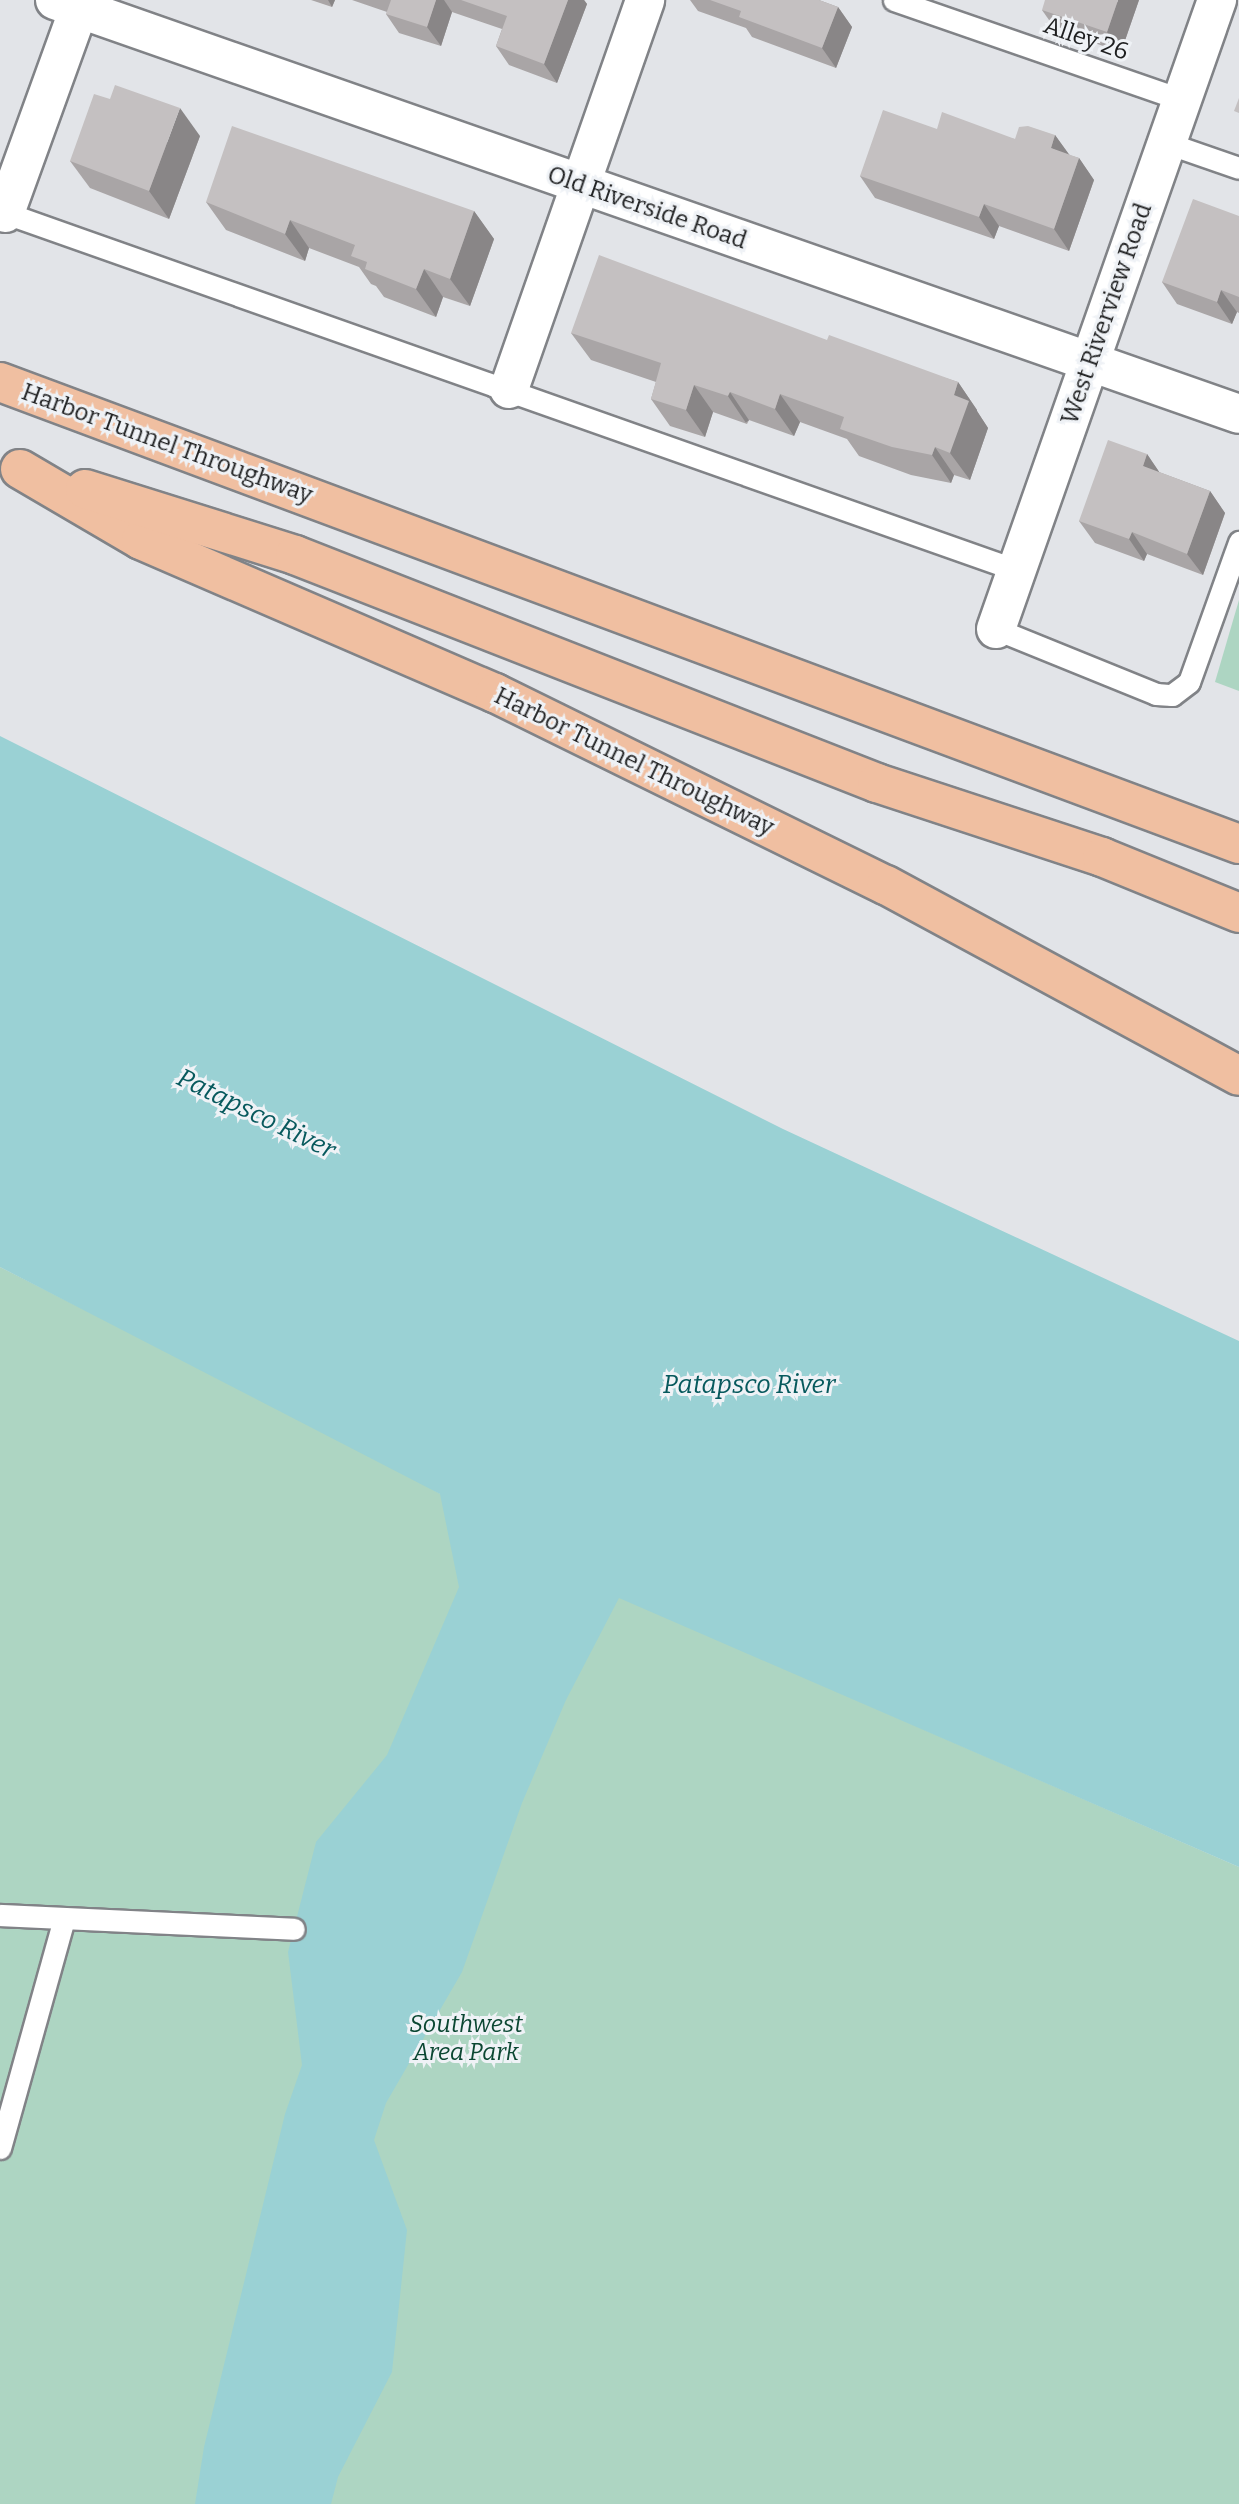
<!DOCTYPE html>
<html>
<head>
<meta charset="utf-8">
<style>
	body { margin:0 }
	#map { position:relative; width:1239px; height:2504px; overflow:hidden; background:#e2e4e8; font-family:Bitter,serif }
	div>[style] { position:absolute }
	.green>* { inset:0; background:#add5c2 }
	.water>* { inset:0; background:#9ad1d4 }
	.roads { filter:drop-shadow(2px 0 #818387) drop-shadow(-2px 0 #818387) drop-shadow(0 2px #818387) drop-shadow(0 -2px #818387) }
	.lane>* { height:21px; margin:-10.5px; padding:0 10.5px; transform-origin:10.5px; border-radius:10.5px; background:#fff }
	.street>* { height:38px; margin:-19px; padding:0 19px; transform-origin:19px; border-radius:19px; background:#fff }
	.highway>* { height:38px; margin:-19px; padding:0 19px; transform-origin:19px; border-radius:19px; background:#f0bfa1 }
	.wall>* { inset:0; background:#a9a5a6 }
	.shaded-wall>* { inset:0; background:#898687; transform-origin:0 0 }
	.building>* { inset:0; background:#c4c0c1 }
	span { translate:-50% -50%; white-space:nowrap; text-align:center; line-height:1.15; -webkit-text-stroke:6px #eff2f6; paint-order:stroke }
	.street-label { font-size:24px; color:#1d1e1f }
	.park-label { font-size:24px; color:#0b4732; font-style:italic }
	.water-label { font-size:26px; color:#07595d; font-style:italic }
</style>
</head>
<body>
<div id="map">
	<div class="green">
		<div style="clip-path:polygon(1239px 600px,1239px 691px,1215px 682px)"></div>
		<div style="clip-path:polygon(0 1267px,383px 1461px,620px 1597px,1239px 1867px,1239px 2504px,0 2504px)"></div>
	</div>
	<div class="water">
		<div style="clip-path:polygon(0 736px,783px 1129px,1239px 1341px,1239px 1867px,619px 1598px,566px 1700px,522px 1803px,462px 1972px,386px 2103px,374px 2140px,407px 2230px,392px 2372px,338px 2477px,331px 2504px,195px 2504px,204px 2447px,285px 2114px,302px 2065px,288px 1952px,316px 1842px,387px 1755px,459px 1587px,440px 1494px,0 1267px)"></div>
	</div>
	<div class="roads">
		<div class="lane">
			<div style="left:894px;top:0;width:305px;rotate:19.1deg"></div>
			<div style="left:1167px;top:143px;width:76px;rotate:19.1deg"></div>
			<div style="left:0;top:211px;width:1078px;rotate:19.46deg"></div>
			<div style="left:996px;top:629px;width:173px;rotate:22.1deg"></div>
			<div style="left:1156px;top:694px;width:16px;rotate:4deg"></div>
			<div style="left:1172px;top:695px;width:21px;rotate:-37deg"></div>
			<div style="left:1189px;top:682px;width:149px;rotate:-70.3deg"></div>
			<div style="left:0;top:1915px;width:294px;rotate:2.7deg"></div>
			<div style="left:0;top:2148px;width:238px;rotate:-74.4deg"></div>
		</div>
		<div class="street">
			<div style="left:55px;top:0;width:1254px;rotate:19.27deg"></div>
			<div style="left:5px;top:213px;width:226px;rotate:-70.1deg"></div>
			<div style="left:509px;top:389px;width:412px;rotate:-70.7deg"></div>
			<div style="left:996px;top:629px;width:667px;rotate:-70.64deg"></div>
		</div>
		<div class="highway">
			<div style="left:0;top:382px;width:1322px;rotate:20.45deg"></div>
			<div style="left:20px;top:469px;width:140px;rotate:30.4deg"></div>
			<div style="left:141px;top:540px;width:386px;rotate:23.4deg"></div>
			<div style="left:495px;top:693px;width:436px;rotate:26.2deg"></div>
			<div style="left:886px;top:885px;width:401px;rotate:28.4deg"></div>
			<div style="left:85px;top:489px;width:220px;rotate:17.4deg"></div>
			<div style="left:295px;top:555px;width:625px;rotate:21.39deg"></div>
			<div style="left:877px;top:783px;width:237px;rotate:18.2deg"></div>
			<div style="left:1102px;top:857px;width:148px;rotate:22.2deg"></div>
		</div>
	</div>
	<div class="wall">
		<div style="clip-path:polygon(311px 0,335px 0,332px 7px)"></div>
		<div style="clip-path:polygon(352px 0,584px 0,587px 4px,557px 83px,509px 65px,496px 46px,502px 29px,452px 12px,441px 46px,399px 33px,386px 14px,387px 12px)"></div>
		<div style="clip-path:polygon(690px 0,819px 0,838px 7px,852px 27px,836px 68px,752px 37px,746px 28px,698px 11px)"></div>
		<div style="clip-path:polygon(1139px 0,1121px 52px,1056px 30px,1042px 10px)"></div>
		<div style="clip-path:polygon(937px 129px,1015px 139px,1055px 135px,1069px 155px,1079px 158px,1094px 180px,1069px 251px,999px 226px,994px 239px,875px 198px,860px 176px)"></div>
		<div style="clip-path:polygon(200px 136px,169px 219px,90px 188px,70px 161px)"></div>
		<div style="clip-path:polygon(206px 202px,474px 211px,494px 239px,470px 306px,443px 297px,436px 317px,384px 297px,376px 286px,371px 284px,359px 267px,309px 248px,305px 261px,226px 230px)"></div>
		<div style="clip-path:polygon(1239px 216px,1239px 313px,1237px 312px,1232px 324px,1177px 304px,1162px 282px)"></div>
		<div style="clip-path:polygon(571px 333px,827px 340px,958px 382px,977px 410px,977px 411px,988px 428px,970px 480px,954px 475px,951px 483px,911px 475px,859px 456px,847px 439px,800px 422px,794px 436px,749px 420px,747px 424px,713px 412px,705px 437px,670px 426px,651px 399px,656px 382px,591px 360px)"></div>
		<div style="clip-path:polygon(1147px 454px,1159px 472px,1210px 491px,1225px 513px,1203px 575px,1147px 554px,1144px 561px,1095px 543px,1079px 521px)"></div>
	</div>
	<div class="shaded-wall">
		<div style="clip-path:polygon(328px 0,335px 0,332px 7px)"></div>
		<div style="clip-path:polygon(436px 0,444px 0,452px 12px,441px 46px,427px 27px)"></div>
		<div style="clip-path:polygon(568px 0,584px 0,587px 4px,557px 83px,544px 64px)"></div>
		<div style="clip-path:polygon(1118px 0,1139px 0,1121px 52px,1107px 32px)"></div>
		<div style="clip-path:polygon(838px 7px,852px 27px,836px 68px,822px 48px)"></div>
		<div style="clip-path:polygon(180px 108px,200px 136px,169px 219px,149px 191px)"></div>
		<div style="clip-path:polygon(1055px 135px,1071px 157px,1051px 148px)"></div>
		<div style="clip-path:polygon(1079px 158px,1094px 180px,1069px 251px,1054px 229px)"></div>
		<div style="clip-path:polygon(984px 204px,999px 226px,994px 239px,979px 217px)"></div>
		<div style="clip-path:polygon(474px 211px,494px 239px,470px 306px,450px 279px)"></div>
		<div style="clip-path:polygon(290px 220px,309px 248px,305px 261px,285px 234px)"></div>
		<div style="clip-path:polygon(424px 269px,443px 297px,436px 317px,416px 289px)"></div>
		<div style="clip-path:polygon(1221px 290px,1237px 312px,1232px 324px,1217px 302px)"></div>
		<div style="clip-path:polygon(958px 382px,977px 410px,977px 411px,988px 428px,970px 480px,950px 453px,954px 395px)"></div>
		<div style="clip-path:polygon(694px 385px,713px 412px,705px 437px,686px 410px)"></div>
		<div style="left:730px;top:392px;width:34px;height:4px;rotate:56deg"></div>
		<div style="clip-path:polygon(780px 394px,800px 422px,794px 436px,775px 409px)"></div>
		<div style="clip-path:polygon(935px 447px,954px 475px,951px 483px,932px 455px)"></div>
		<div style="clip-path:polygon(1147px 454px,1162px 476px,1143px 466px)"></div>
		<div style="clip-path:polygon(1210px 491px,1225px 513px,1203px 575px,1187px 554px)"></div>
		<div style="clip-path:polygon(1132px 532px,1147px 554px,1144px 561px,1129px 539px)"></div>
	</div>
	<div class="building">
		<div style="clip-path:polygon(391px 0,436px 0,427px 27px,386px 14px)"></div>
		<div style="clip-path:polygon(461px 0,568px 0,544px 64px,496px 46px,507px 16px)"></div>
		<div style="clip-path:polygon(710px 0,819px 0,838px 7px,822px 48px,739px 17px,741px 11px)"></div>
		<div style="clip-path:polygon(1045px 0,1118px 0,1107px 32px,1042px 10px)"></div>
		<div style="clip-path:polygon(115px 85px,180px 108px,149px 191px,70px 161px,94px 94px,110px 99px)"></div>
		<div style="clip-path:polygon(1239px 98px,1239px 113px,1234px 111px)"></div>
		<div style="clip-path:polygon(883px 110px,937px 129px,942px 112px,1015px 139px,1019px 127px,1028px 126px,1055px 135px,1051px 148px,1079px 158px,1054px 229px,984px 204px,979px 217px,860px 176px)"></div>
		<div style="clip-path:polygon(232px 126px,474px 211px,450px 279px,424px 269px,416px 289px,365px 269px,367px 262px,351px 256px,355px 245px,290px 220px,285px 234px,206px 202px)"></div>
		<div style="clip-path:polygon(1193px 199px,1239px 216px,1239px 297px,1221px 290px,1217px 302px,1162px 282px)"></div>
		<div style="clip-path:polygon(599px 255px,827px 340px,829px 335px,958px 382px,954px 395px,969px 401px,950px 453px,935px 447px,932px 455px,892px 447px,840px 429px,844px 417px,780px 394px,775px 409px,730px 392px,728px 396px,694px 385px,686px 410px,651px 399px,661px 363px,571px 333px)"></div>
		<div style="clip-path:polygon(1108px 440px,1147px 454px,1143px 466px,1210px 491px,1187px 554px,1132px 532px,1129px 539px,1079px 521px)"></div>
	</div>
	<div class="street-label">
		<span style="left:1086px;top:39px;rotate:19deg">Alley 26</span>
		<span style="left:647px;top:208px;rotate:19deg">Old Riverside Road</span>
		<span style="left:1107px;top:314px;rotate:-71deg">West Riverview Road</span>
		<span style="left:167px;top:444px;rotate:20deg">Harbor Tunnel Throughway</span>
		<span style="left:634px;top:762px;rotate:26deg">Harbor Tunnel Throughway</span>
	</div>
	<div class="park-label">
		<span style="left:466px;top:2039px">Southwest<br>Area Park</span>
	</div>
	<div class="water-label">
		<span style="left:256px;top:1114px;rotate:26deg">Patapsco River</span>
		<span style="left:749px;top:1385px">Patapsco River</span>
	</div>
</div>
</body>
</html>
